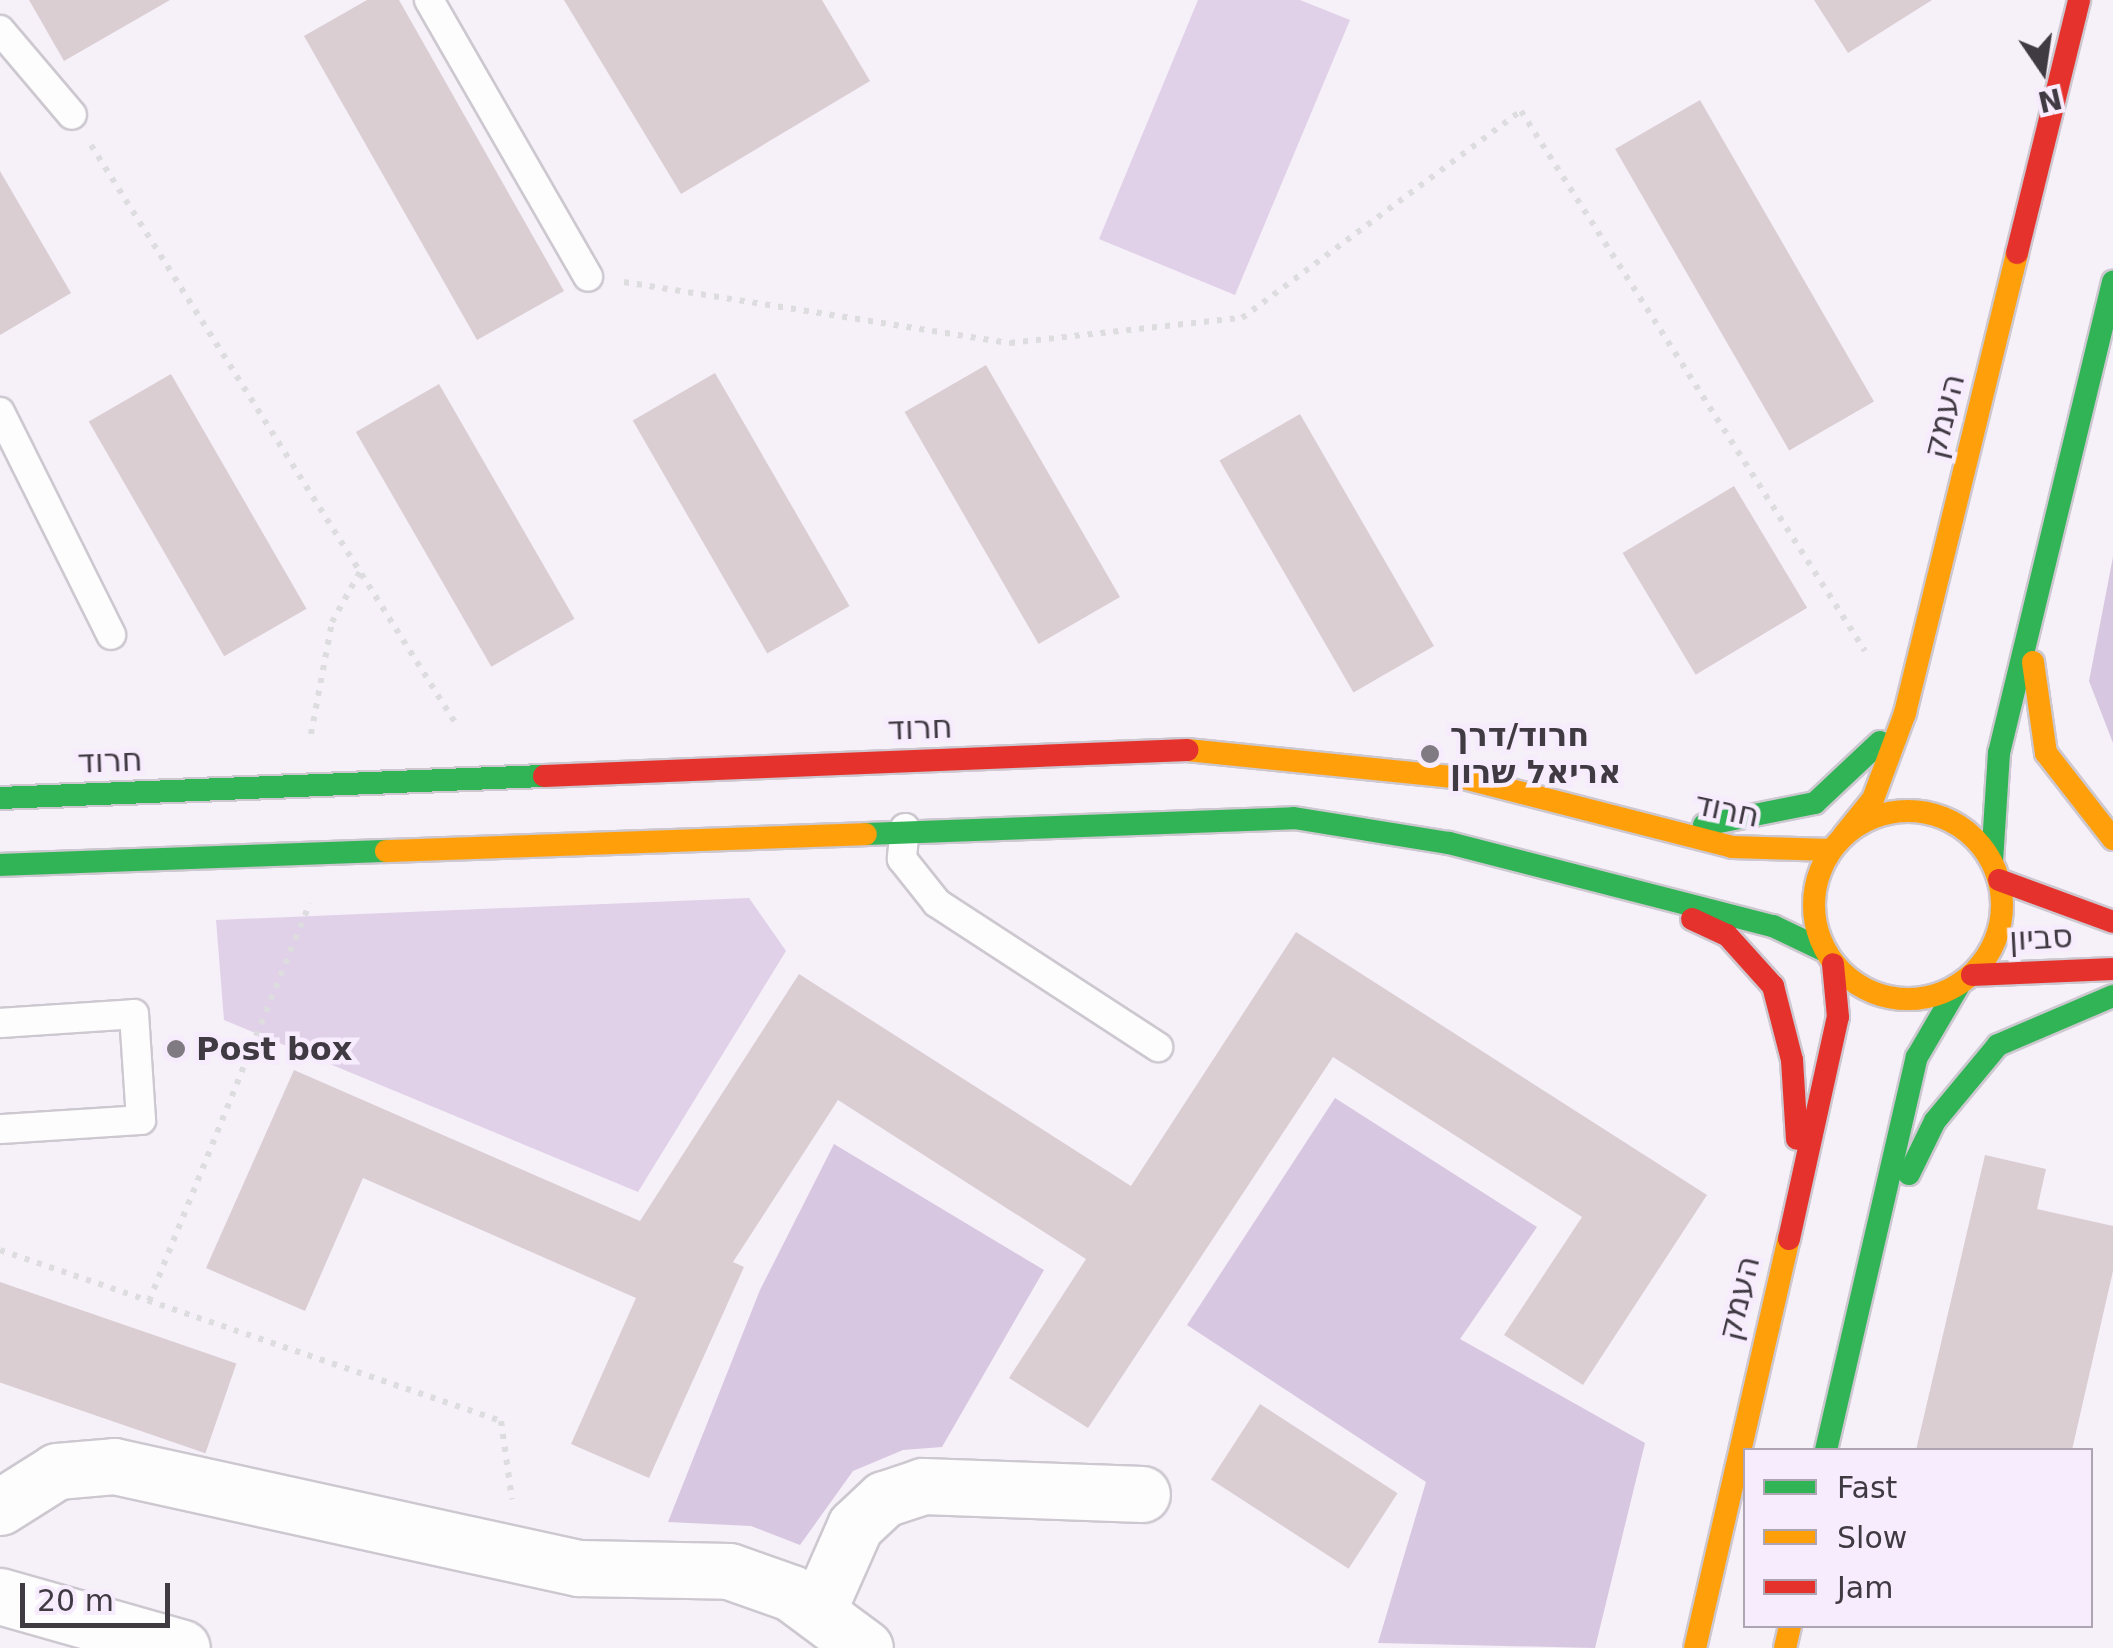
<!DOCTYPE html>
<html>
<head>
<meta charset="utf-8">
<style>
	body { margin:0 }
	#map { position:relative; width:2113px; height:1648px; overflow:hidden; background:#f6f0f9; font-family:"DejaVu Sans",Heebo,sans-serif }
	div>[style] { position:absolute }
	.green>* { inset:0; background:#e0d1e8 }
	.forest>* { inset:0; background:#d7c7e0 }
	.building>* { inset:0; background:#daced2; transform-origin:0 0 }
	.path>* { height:6px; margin-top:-3px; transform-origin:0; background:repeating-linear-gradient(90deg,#dddcde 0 5px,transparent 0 13px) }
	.roads { filter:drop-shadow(2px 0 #cdc8d0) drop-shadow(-2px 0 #cdc8d0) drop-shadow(0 2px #cdc8d0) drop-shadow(0 -2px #cdc8d0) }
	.lane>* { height:28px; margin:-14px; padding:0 14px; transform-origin:14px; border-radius:14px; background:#fefdfe }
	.street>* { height:55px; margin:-27.5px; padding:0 27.5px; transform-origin:27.5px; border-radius:27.5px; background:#fefdfe }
	.fast>* { height:22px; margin:-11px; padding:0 11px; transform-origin:11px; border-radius:11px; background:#30b455 }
	.slow>* { height:22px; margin:-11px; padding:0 11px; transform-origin:11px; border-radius:11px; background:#ff9f0a }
	.slow>.ring { margin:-11px; padding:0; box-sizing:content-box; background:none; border:22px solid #ff9f0a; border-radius:50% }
	.jam>* { height:22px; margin:-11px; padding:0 11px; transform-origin:11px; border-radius:11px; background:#e5322d }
	.dots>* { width:28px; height:28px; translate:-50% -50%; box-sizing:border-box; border:5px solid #f7ecfd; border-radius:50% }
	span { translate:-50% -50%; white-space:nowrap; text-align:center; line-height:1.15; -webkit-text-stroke:9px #f7ecfd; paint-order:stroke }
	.street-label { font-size:32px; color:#403a43 }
	.poi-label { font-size:32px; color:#403a43; font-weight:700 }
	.left { translate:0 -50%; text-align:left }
	.legend { position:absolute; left:1743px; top:1448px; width:350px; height:180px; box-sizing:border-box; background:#f7ecfd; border:2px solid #aea5b3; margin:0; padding:12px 18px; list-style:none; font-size:30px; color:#403a43 }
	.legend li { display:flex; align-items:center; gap:20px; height:50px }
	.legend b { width:50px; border:2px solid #aea5b3 }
	.north { position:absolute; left:1993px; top:20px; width:100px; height:100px; -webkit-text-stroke:8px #f7ecfd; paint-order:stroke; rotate:167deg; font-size:28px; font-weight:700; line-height:40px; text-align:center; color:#403a43 }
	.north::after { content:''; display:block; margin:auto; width:35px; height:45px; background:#403a43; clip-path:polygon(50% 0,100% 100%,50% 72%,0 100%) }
	.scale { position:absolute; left:20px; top:1583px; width:150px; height:45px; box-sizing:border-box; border:5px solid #403a43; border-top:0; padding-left:12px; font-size:30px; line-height:35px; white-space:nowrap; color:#403a43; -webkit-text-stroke:8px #f7ecfd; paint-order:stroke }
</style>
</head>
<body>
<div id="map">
	<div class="green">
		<div style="clip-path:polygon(1198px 0,1300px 0,1350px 20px,1235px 295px,1099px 239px)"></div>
		<div style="clip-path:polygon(749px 898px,786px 951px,638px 1192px,224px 1020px,216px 920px)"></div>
	</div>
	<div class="forest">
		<div style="clip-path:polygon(2113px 557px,2113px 743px,2089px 681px)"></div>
		<div style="clip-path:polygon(1335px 1098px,1537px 1227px,1460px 1339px,1645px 1443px,1595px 1648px,1378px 1643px,1426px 1482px,1187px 1325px)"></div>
		<div style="clip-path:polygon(834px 1144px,1044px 1270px,942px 1447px,903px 1450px,853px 1471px,800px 1545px,751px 1526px,668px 1522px,760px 1290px)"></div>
	</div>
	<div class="building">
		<div style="clip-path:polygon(29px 0,170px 0,64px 61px)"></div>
		<div style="clip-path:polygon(367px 0,399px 0,564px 291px,477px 340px,304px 36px)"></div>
		<div style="clip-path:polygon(564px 0,822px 0,870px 81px,681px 194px)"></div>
		<div style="clip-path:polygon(1814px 0,1932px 0,1848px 53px)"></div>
		<div style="left:1700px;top:100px;width:348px;height:98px;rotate:60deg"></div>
		<div style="clip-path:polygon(0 171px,71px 293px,0 335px)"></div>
		<div style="left:986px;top:365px;width:268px;height:94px;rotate:60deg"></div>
		<div style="left:715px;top:373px;width:269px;height:95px;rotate:60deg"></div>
		<div style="left:171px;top:374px;width:271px;height:95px;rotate:60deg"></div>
		<div style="left:439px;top:384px;width:271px;height:96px;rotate:60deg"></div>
		<div style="left:1300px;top:414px;width:268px;height:93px;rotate:60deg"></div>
		<div style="left:1734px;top:486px;width:142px;height:130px;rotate:59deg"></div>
		<div style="clip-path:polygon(1296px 932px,1707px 1195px,1583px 1385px,1504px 1335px,1582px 1217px,1333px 1057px,1088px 1428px,1009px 1378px,1086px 1259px,838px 1100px,733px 1262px,744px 1267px,649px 1478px,571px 1444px,636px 1298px,363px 1178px,305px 1311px,206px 1268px,294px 1070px,640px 1221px,799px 974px,1131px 1186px)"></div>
		<div style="clip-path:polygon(1985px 1155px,2046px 1169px,2037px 1209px,2113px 1226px,2113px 1271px,2072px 1450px,1916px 1450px)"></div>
		<div style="left:0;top:1282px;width:250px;height:95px;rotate:19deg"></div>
		<div style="left:1260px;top:1404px;width:164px;height:90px;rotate:33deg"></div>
	</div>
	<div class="path">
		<div style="left:91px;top:145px;width:688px;rotate:57.77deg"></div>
		<div style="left:624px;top:282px;width:391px;rotate:9deg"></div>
		<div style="left:1010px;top:343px;width:233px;rotate:-6.2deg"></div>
		<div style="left:1242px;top:318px;width:347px;rotate:-36.6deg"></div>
		<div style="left:1521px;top:111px;width:640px;rotate:57.5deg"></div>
		<div style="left:311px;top:734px;width:114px;rotate:-79.4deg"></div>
		<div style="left:332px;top:622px;width:62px;rotate:-60.9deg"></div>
		<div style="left:0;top:1250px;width:529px;rotate:18.85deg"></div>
		<div style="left:501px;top:1421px;width:79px;rotate:82deg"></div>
		<div style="left:149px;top:1301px;width:429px;rotate:-68deg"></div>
	</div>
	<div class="roads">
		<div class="lane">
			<div style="left:429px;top:0;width:319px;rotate:60.1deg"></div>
			<div style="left:0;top:30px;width:111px;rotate:49.7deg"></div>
			<div style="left:0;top:412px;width:249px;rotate:63.5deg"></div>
			<div style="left:905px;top:828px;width:31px;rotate:96deg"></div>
			<div style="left:902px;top:859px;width:56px;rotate:51.5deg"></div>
			<div style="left:937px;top:903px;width:264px;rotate:33.1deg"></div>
			<div style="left:0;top:1023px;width:134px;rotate:-3.8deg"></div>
			<div style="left:134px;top:1014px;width:106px;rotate:86.2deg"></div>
			<div style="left:141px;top:1120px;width:141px;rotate:176.3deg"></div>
		</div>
		<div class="street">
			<div style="left:0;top:1507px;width:67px;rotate:-32.3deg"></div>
			<div style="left:57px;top:1471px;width:57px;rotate:-5deg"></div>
			<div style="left:114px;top:1466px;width:476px;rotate:12.4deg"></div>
			<div style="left:579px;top:1568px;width:150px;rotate:1.1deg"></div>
			<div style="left:729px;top:1571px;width:66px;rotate:19.5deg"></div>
			<div style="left:791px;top:1593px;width:92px;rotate:36.6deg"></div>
			<div style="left:0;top:1596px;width:189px;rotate:15.9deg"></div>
			<div style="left:818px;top:1610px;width:92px;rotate:-66.2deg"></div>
			<div style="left:855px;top:1526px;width:40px;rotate:-43deg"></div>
			<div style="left:884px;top:1499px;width:41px;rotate:-18.4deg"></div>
			<div style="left:923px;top:1486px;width:219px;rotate:2.1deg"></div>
		</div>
		<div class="fast">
			<div style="left:0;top:798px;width:544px;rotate:-2.32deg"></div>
			<div style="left:1704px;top:825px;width:113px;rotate:-11.2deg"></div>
			<div style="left:1815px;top:803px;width:89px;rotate:-43.2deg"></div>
			<div style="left:866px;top:834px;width:428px;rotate:-2.1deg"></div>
			<div style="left:1294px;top:818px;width:157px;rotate:9.2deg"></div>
			<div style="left:1449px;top:843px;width:334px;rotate:14.4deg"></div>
			<div style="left:1773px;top:926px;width:55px;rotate:25.6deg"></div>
			<div style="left:1992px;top:861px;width:108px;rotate:-86.3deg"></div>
			<div style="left:1999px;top:753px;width:485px;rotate:-76.4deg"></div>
			<div style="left:0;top:865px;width:386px;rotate:-2.1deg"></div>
			<div style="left:1909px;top:1174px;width:59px;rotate:-63.9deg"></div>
			<div style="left:1935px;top:1121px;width:99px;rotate:-50.3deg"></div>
			<div style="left:1998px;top:1045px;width:125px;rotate:-23.1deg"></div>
			<div style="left:1826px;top:1450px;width:403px;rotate:-77deg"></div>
			<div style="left:1917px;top:1057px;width:83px;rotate:-59.7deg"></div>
		</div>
		<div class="slow">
			<div style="left:2033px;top:662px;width:92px;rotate:81.9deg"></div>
			<div style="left:2046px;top:753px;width:109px;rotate:52.1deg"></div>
			<div style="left:1187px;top:750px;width:278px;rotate:5.8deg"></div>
			<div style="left:1464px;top:778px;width:277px;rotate:14.4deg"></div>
			<div style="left:1732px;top:847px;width:99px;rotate:1.7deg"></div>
			<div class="ring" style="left:1814px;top:811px;width:166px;height:166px"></div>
			<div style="left:1844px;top:835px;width:46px;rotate:-51.1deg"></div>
			<div style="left:1873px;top:799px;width:92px;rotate:-69.6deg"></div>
			<div style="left:1905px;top:713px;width:473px;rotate:-76.3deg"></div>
			<div style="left:386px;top:851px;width:480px;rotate:-2deg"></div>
			<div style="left:1695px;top:1648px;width:420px;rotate:-77.1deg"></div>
			<div style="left:1785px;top:1648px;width:23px;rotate:-77deg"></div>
		</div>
		<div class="jam">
			<div style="left:2017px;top:253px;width:260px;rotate:-76.2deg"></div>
			<div style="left:544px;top:776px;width:644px;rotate:-2.32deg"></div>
			<div style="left:1999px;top:880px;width:121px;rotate:20.2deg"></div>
			<div style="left:1692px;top:919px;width:38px;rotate:25deg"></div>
			<div style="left:1727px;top:935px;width:69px;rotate:48deg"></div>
			<div style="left:1773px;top:986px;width:76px;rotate:75.6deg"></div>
			<div style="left:1792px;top:1060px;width:79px;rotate:86.4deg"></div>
			<div style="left:1972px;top:975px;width:141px;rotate:-2.4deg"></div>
			<div style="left:1789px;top:1239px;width:227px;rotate:-77.6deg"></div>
			<div style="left:1838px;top:1017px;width:53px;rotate:-95.4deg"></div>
		</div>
	</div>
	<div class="dots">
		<div style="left:1430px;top:754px;background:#807a83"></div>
		<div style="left:176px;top:1049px;background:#807a83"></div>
	</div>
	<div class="street-label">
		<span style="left:1944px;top:416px;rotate:-76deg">העמק</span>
		<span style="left:920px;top:728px;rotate:-2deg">חרוד</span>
		<span style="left:110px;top:761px;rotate:-2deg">חרוד</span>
		<span style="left:1727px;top:810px;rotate:12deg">חרוד</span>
		<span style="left:2041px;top:938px;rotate:-3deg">סביון</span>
		<span style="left:1739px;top:1298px;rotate:-76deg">העמק</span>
	</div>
	<div class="poi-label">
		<span class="left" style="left:1450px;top:754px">חרוד/דרך<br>אריאל שרון</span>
		<span class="left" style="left:196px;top:1049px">Post box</span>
	</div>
	<ul class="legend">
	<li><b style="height:12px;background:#30b455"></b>Fast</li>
	<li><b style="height:12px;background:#ff9f0a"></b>Slow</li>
	<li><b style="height:12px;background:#e5322d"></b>Jam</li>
	</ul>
	<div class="north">N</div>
	<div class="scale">20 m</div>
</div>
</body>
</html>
